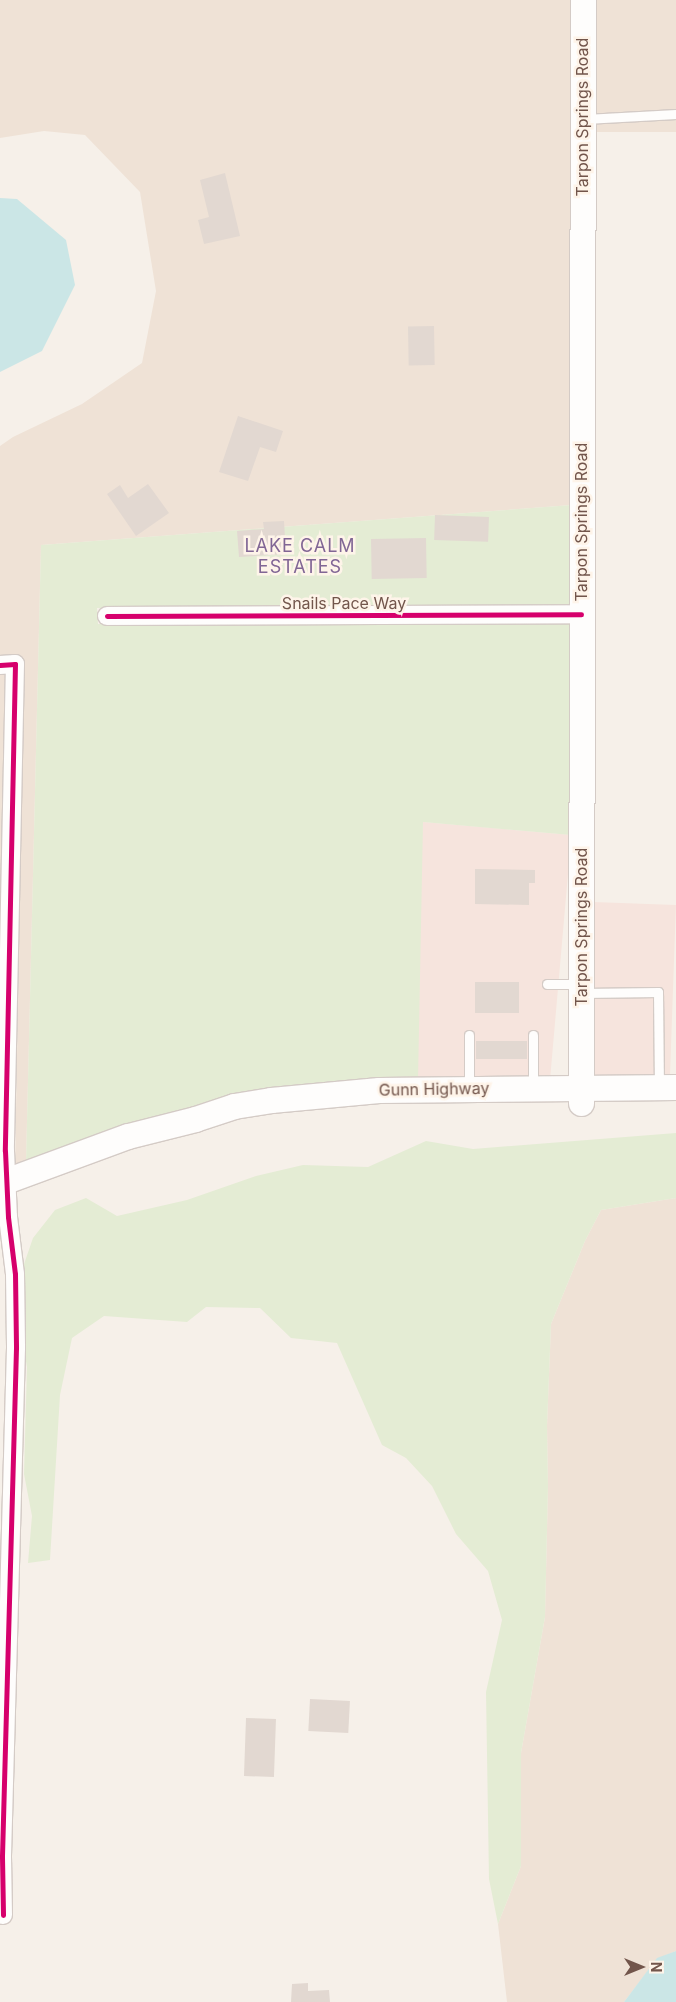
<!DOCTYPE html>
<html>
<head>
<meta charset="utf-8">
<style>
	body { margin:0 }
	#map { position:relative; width:676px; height:2002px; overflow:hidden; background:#f6f0e9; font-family:Inter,sans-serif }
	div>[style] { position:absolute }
	.residential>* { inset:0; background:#efe2d6; transform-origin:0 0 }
	.commercial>* { inset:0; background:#f6e4dd; transform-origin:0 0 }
	.green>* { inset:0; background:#e4ecd4 }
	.water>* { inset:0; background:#cbe6e6 }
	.building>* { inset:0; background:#e2d8d1; transform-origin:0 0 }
	.roads { filter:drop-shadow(1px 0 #d4cbc6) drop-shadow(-1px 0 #d4cbc6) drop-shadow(0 1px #d4cbc6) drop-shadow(0 -1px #d4cbc6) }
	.service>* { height:9px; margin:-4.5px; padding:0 4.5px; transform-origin:4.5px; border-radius:4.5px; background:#fefdfc }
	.minor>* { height:18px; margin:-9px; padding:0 9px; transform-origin:9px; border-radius:9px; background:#fefdfc }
	.secondary>* { height:25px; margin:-12.5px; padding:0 12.5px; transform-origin:12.5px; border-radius:12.5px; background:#fefdfc }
	.cycleway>* { height:5px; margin:-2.5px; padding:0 2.5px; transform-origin:2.5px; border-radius:2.5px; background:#d6006c }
	span { translate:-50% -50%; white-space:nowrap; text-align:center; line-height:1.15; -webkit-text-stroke:5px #fef4e9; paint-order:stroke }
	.street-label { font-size:16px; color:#72554b }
	.neighbourhood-label { font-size:18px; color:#816695; letter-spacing:1px }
	.north { position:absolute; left:616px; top:1942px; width:50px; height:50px; -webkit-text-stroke:4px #fef4e9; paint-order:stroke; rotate:90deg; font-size:14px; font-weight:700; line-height:20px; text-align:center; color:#72554b }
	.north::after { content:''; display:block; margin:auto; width:18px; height:22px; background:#72554b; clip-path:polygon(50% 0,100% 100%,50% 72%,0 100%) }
</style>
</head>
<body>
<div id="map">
	<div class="residential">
		<div style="clip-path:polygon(0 0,573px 0,572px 505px,41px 545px,26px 1163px,15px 1168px,24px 665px,14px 656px,0 657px,0 446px,13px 437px,82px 404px,142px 363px,156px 291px,140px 192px,85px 135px,44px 131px,0 138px)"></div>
		<div style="left:592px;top:0;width:84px;height:132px"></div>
		<div style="clip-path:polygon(0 673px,5px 673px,0 966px)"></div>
		<div style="clip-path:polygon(676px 1198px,676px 1951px,657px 1959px,624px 2002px,507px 2002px,498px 1924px,521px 1866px,521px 1753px,545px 1617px,548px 1486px,547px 1426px,551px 1324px,585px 1241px,601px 1210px)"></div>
	</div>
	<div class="commercial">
		<div style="left:423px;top:822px;width:149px;height:259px;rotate:5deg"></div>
		<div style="left:593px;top:902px;width:83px;height:177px;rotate:2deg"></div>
	</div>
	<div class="green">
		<div style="clip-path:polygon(572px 505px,572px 606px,97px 608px,98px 624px,572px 622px,571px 835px,423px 822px,418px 1081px,378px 1082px,26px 1163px,41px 545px)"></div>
		<div style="clip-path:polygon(676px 1133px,676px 1198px,601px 1210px,585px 1241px,551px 1324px,547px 1426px,548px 1486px,545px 1617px,521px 1753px,521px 1866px,498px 1924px,489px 1879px,486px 1692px,502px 1620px,488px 1571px,456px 1534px,432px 1486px,406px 1458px,382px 1445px,337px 1343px,291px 1338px,260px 1308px,206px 1307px,187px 1322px,104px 1316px,72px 1338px,60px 1395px,50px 1560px,28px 1563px,32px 1516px,24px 1474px,27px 1367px,14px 1293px,33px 1238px,55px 1210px,86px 1198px,117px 1216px,187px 1200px,256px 1176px,303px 1165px,368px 1167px,426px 1141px,473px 1149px)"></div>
	</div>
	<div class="water">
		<div style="clip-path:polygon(0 198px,17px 199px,66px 240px,75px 285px,42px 351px,0 372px)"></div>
		<div style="clip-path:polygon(676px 1951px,676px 2002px,624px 2002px,657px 1958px)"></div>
	</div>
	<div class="building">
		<div style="clip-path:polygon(225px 173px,240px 236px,204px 244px,198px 220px,209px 217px,200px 180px)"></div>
		<div style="left:434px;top:326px;width:39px;height:26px;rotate:89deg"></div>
		<div style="clip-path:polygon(238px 416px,283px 431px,276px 452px,260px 447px,248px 481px,219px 472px)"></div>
		<div style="clip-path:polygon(148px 484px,169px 513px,136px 536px,107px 494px,120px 485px,128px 498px)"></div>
		<div style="left:435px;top:515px;width:54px;height:25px;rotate:2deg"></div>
		<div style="clip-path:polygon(284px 521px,286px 554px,239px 557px,237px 531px,264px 529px,263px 522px)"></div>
		<div style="left:426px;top:538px;width:40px;height:55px;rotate:89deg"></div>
		<div style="clip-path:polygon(475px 869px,535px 870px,535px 883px,529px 883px,529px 905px,475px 904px)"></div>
		<div style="left:519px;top:982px;width:31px;height:44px;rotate:90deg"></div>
		<div style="left:527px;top:1041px;width:18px;height:51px;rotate:90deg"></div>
		<div style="left:310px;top:1699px;width:40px;height:32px;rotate:3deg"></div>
		<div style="left:246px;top:1718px;width:30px;height:58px;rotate:2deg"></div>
		<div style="clip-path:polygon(308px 1983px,308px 1991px,329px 1990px,330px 2002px,291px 2002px,292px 1984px)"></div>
	</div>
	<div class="roads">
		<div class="service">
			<div style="left:585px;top:119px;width:91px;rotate:-3.1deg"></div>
			<div style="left:547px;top:984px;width:33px"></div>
			<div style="left:583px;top:993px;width:75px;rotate:-0.8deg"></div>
			<div style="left:658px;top:992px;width:95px;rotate:89.4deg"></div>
			<div style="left:469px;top:1035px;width:53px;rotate:90deg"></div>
			<div style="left:533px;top:1035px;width:52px;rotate:90deg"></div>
		</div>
		<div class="minor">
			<div style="left:107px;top:616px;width:474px;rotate:-0.2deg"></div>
			<div style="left:0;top:665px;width:15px;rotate:-4deg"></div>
			<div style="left:15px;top:664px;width:487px;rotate:91.2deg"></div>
			<div style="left:5px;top:1151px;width:66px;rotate:87.4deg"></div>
			<div style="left:8px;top:1217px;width:57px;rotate:83deg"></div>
			<div style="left:15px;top:1274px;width:74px;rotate:89.2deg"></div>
			<div style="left:16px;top:1348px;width:509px;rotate:91.58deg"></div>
			<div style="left:2px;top:1857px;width:58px;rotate:89deg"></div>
		</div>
		<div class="secondary">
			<div style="left:581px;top:1103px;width:1103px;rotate:-89.9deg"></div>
			<div style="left:0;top:1183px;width:136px;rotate:-20.2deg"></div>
			<div style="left:128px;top:1136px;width:69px;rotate:-14.2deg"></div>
			<div style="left:195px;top:1119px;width:41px;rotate:-18.4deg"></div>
			<div style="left:234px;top:1106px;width:37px;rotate:-9deg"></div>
			<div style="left:271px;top:1100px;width:108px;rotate:-5.3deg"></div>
			<div style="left:379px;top:1090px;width:297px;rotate:-0.6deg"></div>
		</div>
	</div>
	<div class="cycleway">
		<div style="left:107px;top:616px;width:474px;rotate:-0.2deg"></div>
		<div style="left:0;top:665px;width:15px;rotate:-4deg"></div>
		<div style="left:15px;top:664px;width:487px;rotate:91.2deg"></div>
		<div style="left:5px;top:1151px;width:66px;rotate:87.4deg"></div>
		<div style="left:8px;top:1217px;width:57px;rotate:83deg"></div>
		<div style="left:15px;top:1274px;width:74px;rotate:89.2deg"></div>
		<div style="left:16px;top:1348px;width:509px;rotate:91.58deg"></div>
		<div style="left:2px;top:1857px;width:58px;rotate:89deg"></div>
	</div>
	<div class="street-label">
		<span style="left:582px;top:117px;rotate:-90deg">Tarpon Springs Road</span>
		<span style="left:581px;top:522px;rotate:-90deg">Tarpon Springs Road</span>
		<span style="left:344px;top:603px">Snails Pace Way</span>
		<span style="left:581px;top:927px;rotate:-90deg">Tarpon Springs Road</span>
		<span style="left:434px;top:1089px;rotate:-1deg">Gunn Highway</span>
	</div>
	<div class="neighbourhood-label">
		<span style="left:300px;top:557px">LAKE CALM<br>ESTATES</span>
	</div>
	<div class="north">N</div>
</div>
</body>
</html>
